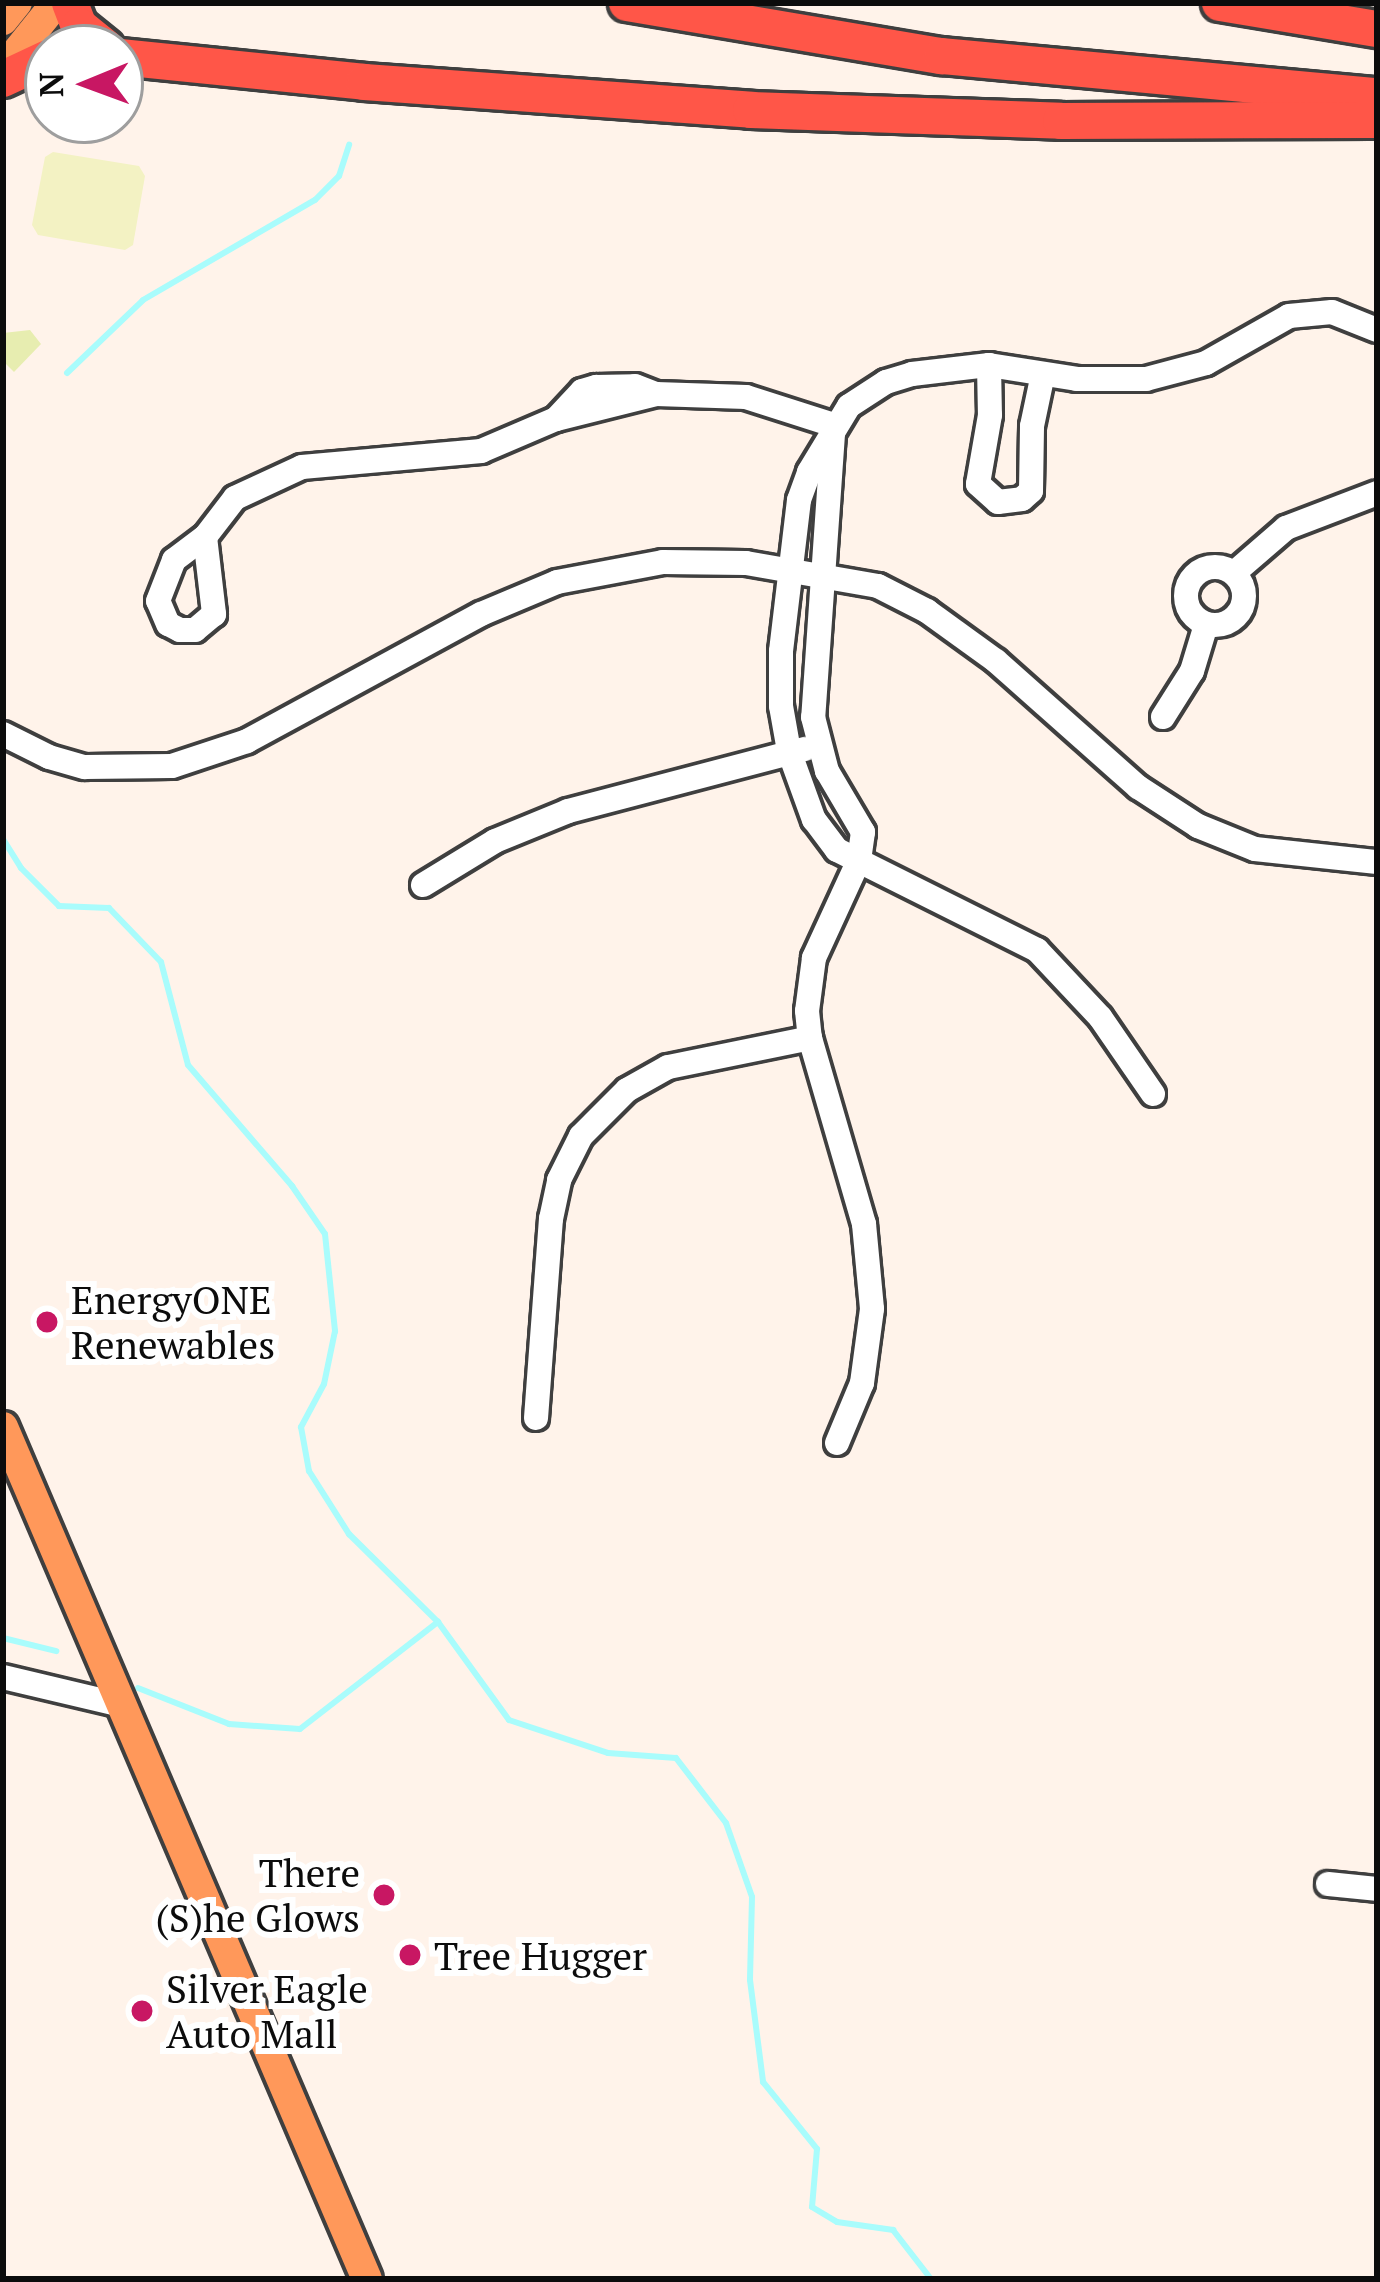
<!DOCTYPE html>
<html>
<head>
<meta charset="utf-8">
<style>
	body { margin:0 }
	#map { position:relative; width:1380px; height:2282px; overflow:hidden; background:#fff3ea; font-family:"PT Serif",serif }
	div>[style] { position:absolute }
	.green>* { inset:0; background:#e7edb0 }
	.pitch>* { inset:0; background:#f3f2c3 }
	.stream>* { height:6px; margin:-3px; padding:0 3px; transform-origin:3px; border-radius:3px; background:#a9fcfc }
	.roads { filter:drop-shadow(3px 0 #3f3f3f) drop-shadow(-3px 0 #3f3f3f) drop-shadow(0 3px #3f3f3f) drop-shadow(0 -3px #3f3f3f) }
	.minor>* { height:24px; margin:-12px; padding:0 12px; transform-origin:12px; border-radius:12px; background:#fff }
	.minor>.ring { margin:-12px; padding:0; box-sizing:content-box; background:none; border:24px solid #fff; border-radius:50% }
	.major>* { height:30px; margin:-15px; padding:0 15px; transform-origin:15px; border-radius:15px; background:#ff985a }
	.highway>* { height:36px; margin:-18px; padding:0 18px; transform-origin:18px; border-radius:18px; background:#ff5648 }
	.dots>* { width:33px; height:33px; translate:-50% -50%; box-sizing:border-box; border:6px solid #fff; border-radius:50% }
	span { translate:-50% -50%; white-space:nowrap; text-align:center; line-height:1.15; -webkit-text-stroke:12px #fff; paint-order:stroke }
	.poi-label { font-size:39px; color:#0c0c0c }
	.left { translate:0 -50%; text-align:left }
	.right { translate:-100% -50%; text-align:right }
	.frame { position:absolute; inset:0; border:6px solid #0c0c0c; pointer-events:none }
	.north { position:absolute; left:24px; top:24px; width:120px; height:120px; box-sizing:border-box; background:#fff; border:3px solid #9e9e9e; border-radius:50%; rotate:269deg; font-size:33px; font-weight:700; line-height:48px; text-align:center; color:#0c0c0c }
	.north::after { content:''; display:block; margin:auto; width:42px; height:54px; background:#c81763; clip-path:polygon(50% 0,100% 100%,50% 72%,0 100%) }
</style>
</head>
<body>
<div id="map">
	<div class="green">
		<div style="clip-path:polygon(30px 330px,41px 344px,14px 372px,3px 361px,3px 333px)"></div>
	</div>
	<div class="pitch">
		<div style="clip-path:polygon(53px 152px,139px 166px,145px 176px,133px 245px,125px 250px,38px 235px,32px 225px,45px 157px)"></div>
	</div>
	<div class="stream">
		<div style="left:67px;top:373px;width:105px;rotate:-43.8deg"></div>
		<div style="left:143px;top:300px;width:199px;rotate:-30.2deg"></div>
		<div style="left:315px;top:200px;width:34px;rotate:-45deg"></div>
		<div style="left:339px;top:176px;width:33px;rotate:-72deg"></div>
		<div style="left:3px;top:839px;width:34px;rotate:58deg"></div>
		<div style="left:21px;top:868px;width:54px;rotate:45deg"></div>
		<div style="left:59px;top:906px;width:50px;rotate:2.3deg"></div>
		<div style="left:109px;top:908px;width:75px;rotate:46.1deg"></div>
		<div style="left:161px;top:962px;width:106px;rotate:75.3deg"></div>
		<div style="left:188px;top:1065px;width:160px;rotate:49.3deg"></div>
		<div style="left:292px;top:1186px;width:58px;rotate:55.5deg"></div>
		<div style="left:325px;top:1234px;width:98px;rotate:84.1deg"></div>
		<div style="left:335px;top:1331px;width:54px;rotate:101.7deg"></div>
		<div style="left:324px;top:1384px;width:49px;rotate:118.1deg"></div>
		<div style="left:301px;top:1427px;width:45px;rotate:79.7deg"></div>
		<div style="left:309px;top:1471px;width:75px;rotate:57.6deg"></div>
		<div style="left:349px;top:1534px;width:125px;rotate:44.7deg"></div>
		<div style="left:3px;top:1638px;width:55px;rotate:13.8deg"></div>
		<div style="left:138px;top:1688px;width:98px;rotate:21.6deg"></div>
		<div style="left:229px;top:1724px;width:71px;rotate:4deg"></div>
		<div style="left:300px;top:1729px;width:175px;rotate:-37.8deg"></div>
		<div style="left:438px;top:1622px;width:121px;rotate:54.1deg"></div>
		<div style="left:509px;top:1720px;width:104px;rotate:18.4deg"></div>
		<div style="left:608px;top:1753px;width:68px;rotate:4.2deg"></div>
		<div style="left:676px;top:1758px;width:82px;rotate:52.4deg"></div>
		<div style="left:726px;top:1823px;width:78px;rotate:70.6deg"></div>
		<div style="left:752px;top:1897px;width:83px;rotate:91.4deg"></div>
		<div style="left:750px;top:1980px;width:103px;rotate:82.7deg"></div>
		<div style="left:763px;top:2082px;width:86px;rotate:51.1deg"></div>
		<div style="left:817px;top:2149px;width:58px;rotate:94.9deg"></div>
		<div style="left:812px;top:2207px;width:29px;rotate:31deg"></div>
		<div style="left:837px;top:2222px;width:57px;rotate:8.1deg"></div>
		<div style="left:893px;top:2230px;width:62px;rotate:52.2deg"></div>
	</div>
	<div class="roads">
		<div class="minor">
			<div style="left:989px;top:365px;width:50px;rotate:88.9deg"></div>
			<div style="left:990px;top:415px;width:70px;rotate:99.9deg"></div>
			<div style="left:978px;top:484px;width:27px;rotate:42deg"></div>
			<div style="left:998px;top:502px;width:24px;rotate:-7deg"></div>
			<div style="left:1022px;top:499px;width:12px;rotate:-42deg"></div>
			<div style="left:1031px;top:491px;width:65px;rotate:-89.1deg"></div>
			<div style="left:1032px;top:426px;width:53px;rotate:-78.1deg"></div>
			<div style="left:556px;top:419px;width:38px;rotate:-47deg"></div>
			<div style="left:582px;top:391px;width:15px;rotate:-16deg"></div>
			<div style="left:596px;top:387px;width:39px;rotate:-1deg"></div>
			<div style="left:635px;top:386px;width:22px;rotate:21deg"></div>
			<div style="left:833px;top:434px;width:284px;rotate:94deg"></div>
			<div style="left:813px;top:717px;width:56px;rotate:75.5deg"></div>
			<div style="left:827px;top:771px;width:71px;rotate:59.5deg"></div>
			<div style="left:863px;top:832px;width:28px;rotate:98deg"></div>
			<div style="left:859px;top:860px;width:108px;rotate:114.7deg"></div>
			<div style="left:814px;top:958px;width:53px;rotate:97.5deg"></div>
			<div style="left:807px;top:1011px;width:27px;rotate:84deg"></div>
			<div style="left:810px;top:1038px;width:194px;rotate:73.8deg"></div>
			<div style="left:864px;top:1224px;width:85px;rotate:84.6deg"></div>
			<div style="left:872px;top:1309px;width:75px;rotate:97.7deg"></div>
			<div style="left:862px;top:1383px;width:65px;rotate:112.6deg"></div>
			<div style="left:205px;top:537px;width:78px;rotate:83.3deg"></div>
			<div style="left:214px;top:614px;width:25px;rotate:140deg"></div>
			<div style="left:195px;top:630px;width:15px;rotate:180deg"></div>
			<div style="left:180px;top:630px;width:13px;rotate:-153deg"></div>
			<div style="left:168px;top:624px;width:25px;rotate:-113deg"></div>
			<div style="left:158px;top:601px;width:44px;rotate:-68.7deg"></div>
			<div style="left:174px;top:560px;width:39px;rotate:-37deg"></div>
			<div style="left:205px;top:537px;width:49px;rotate:-52.4deg"></div>
			<div style="left:235px;top:498px;width:74px;rotate:-24.8deg"></div>
			<div style="left:302px;top:467px;width:180px;rotate:-5.1deg"></div>
			<div style="left:481px;top:451px;width:82px;rotate:-23.1deg"></div>
			<div style="left:556px;top:419px;width:103px;rotate:-14deg"></div>
			<div style="left:656px;top:394px;width:90px;rotate:1.9deg"></div>
			<div style="left:746px;top:397px;width:92px;rotate:17.7deg"></div>
			<div class="ring" style="left:1186px;top:567px;width:34px;height:34px"></div>
			<div style="left:1234px;top:573px;width:69px;rotate:-40.9deg"></div>
			<div style="left:1286px;top:528px;width:97px;rotate:-21deg"></div>
			<div style="left:1163px;top:717px;width:54px;rotate:-57.8deg"></div>
			<div style="left:1192px;top:671px;width:48px;rotate:-73.1deg"></div>
			<div style="left:3px;top:734px;width:51px;rotate:26.6deg"></div>
			<div style="left:49px;top:757px;width:37px;rotate:16deg"></div>
			<div style="left:85px;top:767px;width:87px;rotate:-0.7deg"></div>
			<div style="left:172px;top:766px;width:79px;rotate:-18.4deg"></div>
			<div style="left:247px;top:741px;width:266px;rotate:-28.5deg"></div>
			<div style="left:481px;top:614px;width:82px;rotate:-22.8deg"></div>
			<div style="left:557px;top:582px;width:108px;rotate:-10.7deg"></div>
			<div style="left:663px;top:562px;width:83px;rotate:0.7deg"></div>
			<div style="left:746px;top:563px;width:134px;rotate:9.9deg"></div>
			<div style="left:878px;top:586px;width:55px;rotate:27deg"></div>
			<div style="left:927px;top:611px;width:85px;rotate:35.9deg"></div>
			<div style="left:996px;top:661px;width:190px;rotate:41.6deg"></div>
			<div style="left:1138px;top:787px;width:72px;rotate:33deg"></div>
			<div style="left:1198px;top:826px;width:61px;rotate:22deg"></div>
			<div style="left:1255px;top:849px;width:123px;rotate:6.1deg"></div>
			<div style="left:423px;top:885px;width:84px;rotate:-31.4deg"></div>
			<div style="left:495px;top:841px;width:79px;rotate:-22.3deg"></div>
			<div style="left:568px;top:811px;width:245px;rotate:-14.7deg"></div>
			<div style="left:1153px;top:1094px;width:93px;rotate:-124.5deg"></div>
			<div style="left:1100px;top:1017px;width:92px;rotate:-133.2deg"></div>
			<div style="left:1037px;top:950px;width:224px;rotate:-153.4deg"></div>
			<div style="left:837px;top:850px;width:38px;rotate:-127deg"></div>
			<div style="left:814px;top:820px;width:73px;rotate:-109.9deg"></div>
			<div style="left:789px;top:751px;width:46px;rotate:-100.1deg"></div>
			<div style="left:781px;top:706px;width:55px;rotate:-90deg"></div>
			<div style="left:781px;top:651px;width:152px;rotate:-83.2deg"></div>
			<div style="left:799px;top:500px;width:30px;rotate:-70deg"></div>
			<div style="left:809px;top:472px;width:77px;rotate:-58.8deg"></div>
			<div style="left:849px;top:406px;width:44px;rotate:-33deg"></div>
			<div style="left:886px;top:382px;width:27px;rotate:-17deg"></div>
			<div style="left:912px;top:374px;width:78px;rotate:-6.7deg"></div>
			<div style="left:989px;top:365px;width:89px;rotate:9deg"></div>
			<div style="left:1077px;top:379px;width:69px"></div>
			<div style="left:1146px;top:379px;width:62px;rotate:-14.9deg"></div>
			<div style="left:1206px;top:363px;width:95px;rotate:-29.5deg"></div>
			<div style="left:1289px;top:316px;width:43px;rotate:-5.3deg"></div>
			<div style="left:1332px;top:312px;width:48px;rotate:21.8deg"></div>
			<div style="left:536px;top:1418px;width:200px;rotate:-85.7deg"></div>
			<div style="left:551px;top:1219px;width:40px;rotate:-78deg"></div>
			<div style="left:559px;top:1180px;width:49px;rotate:-63.4deg"></div>
			<div style="left:581px;top:1136px;width:65px;rotate:-45deg"></div>
			<div style="left:627px;top:1090px;width:47px;rotate:-29.3deg"></div>
			<div style="left:668px;top:1067px;width:145px;rotate:-11.5deg"></div>
			<div style="left:3px;top:1677px;width:121px;rotate:13.3deg"></div>
			<div style="left:1328px;top:1884px;width:49px;rotate:5.8deg"></div>
		</div>
		<div class="major">
			<div style="left:3px;top:20px;width:22px;rotate:-51deg"></div>
			<div style="left:3px;top:69px;width:85px;rotate:-51.2deg"></div>
			<div style="left:3px;top:1427px;width:926px;rotate:66.87deg"></div>
		</div>
		<div class="highway">
			<div style="left:70px;top:3px;width:25px;rotate:69deg"></div>
			<div style="left:79px;top:26px;width:35px;rotate:39deg"></div>
			<div style="left:627px;top:3px;width:319px;rotate:9.6deg"></div>
			<div style="left:942px;top:56px;width:437px;rotate:5.3deg"></div>
			<div style="left:1220px;top:3px;width:159px;rotate:9.4deg"></div>
			<div style="left:120px;top:57px;width:246px;rotate:5.8deg"></div>
			<div style="left:365px;top:82px;width:387px;rotate:4.1deg"></div>
			<div style="left:751px;top:110px;width:310px;rotate:2deg"></div>
			<div style="left:1061px;top:121px;width:316px;rotate:-0.2deg"></div>
			<div style="left:3px;top:79px;width:50px;rotate:-25deg"></div>
		</div>
	</div>
	<div class="dots">
		<div style="left:47px;top:1322px;background:#c81763"></div>
		<div style="left:384px;top:1895px;background:#c81763"></div>
		<div style="left:410px;top:1955px;background:#c81763"></div>
		<div style="left:142px;top:2011px;background:#c81763"></div>
	</div>
	<div class="poi-label">
		<span class="left" style="left:71px;top:1322px">EnergyONE<br>Renewables</span>
		<span class="right" style="left:360px;top:1895px">There<br>(S)he Glows</span>
		<span class="left" style="left:434px;top:1955px">Tree Hugger</span>
		<span class="left" style="left:166px;top:2011px">Silver Eagle<br>Auto Mall</span>
	</div>
	<div class="frame"></div>
	<div class="north">N</div>
</div>
</body>
</html>
